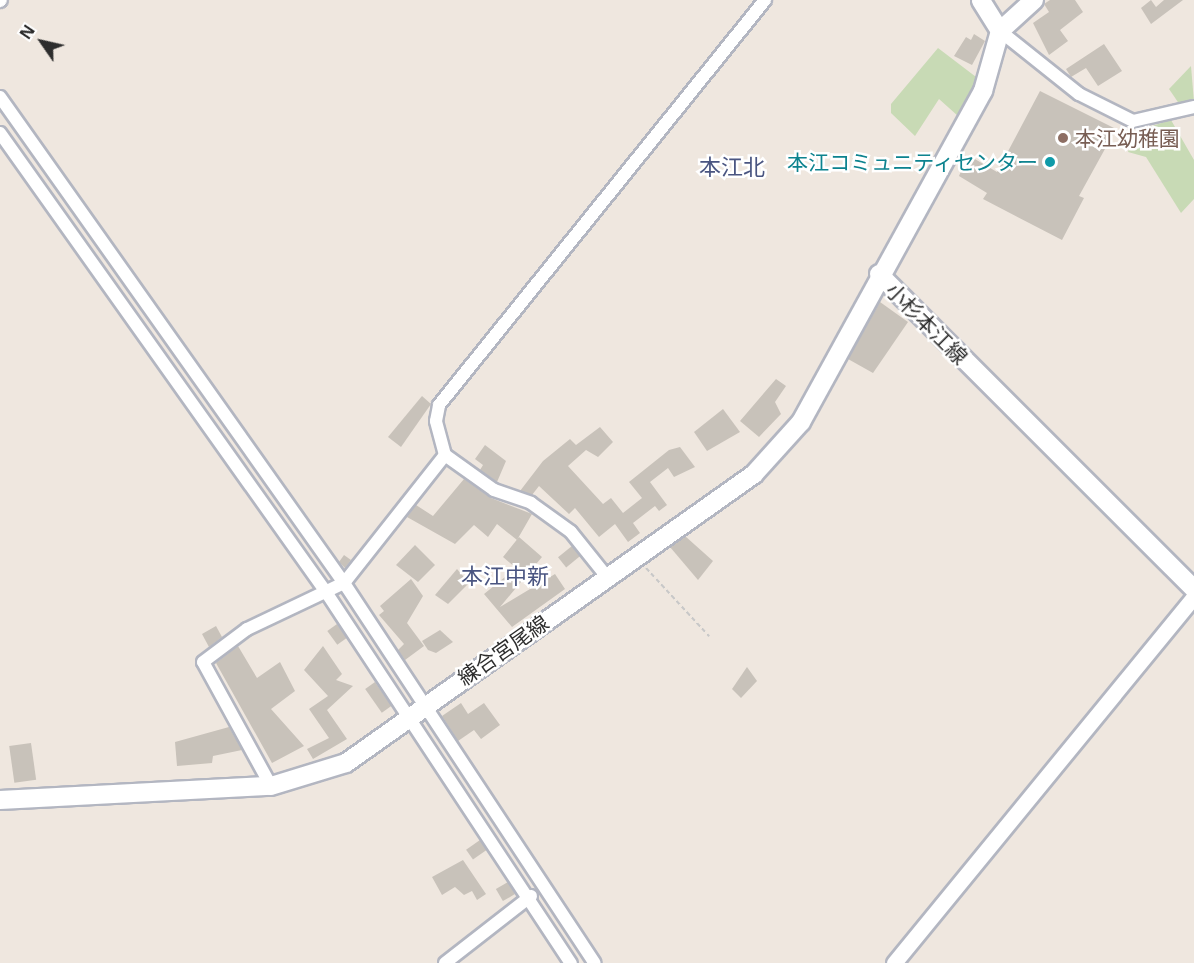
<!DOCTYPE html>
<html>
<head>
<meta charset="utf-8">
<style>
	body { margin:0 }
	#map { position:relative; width:1194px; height:963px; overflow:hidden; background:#efe7df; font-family:"Open Sans","Noto Sans JP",sans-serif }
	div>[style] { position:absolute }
	.cemetery>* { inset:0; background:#c8dab5 }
	.building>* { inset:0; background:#c8c2ba; transform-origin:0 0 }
	.path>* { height:2px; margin-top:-1px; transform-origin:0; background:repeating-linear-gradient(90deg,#c8c8c8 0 4.5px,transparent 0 7.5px) }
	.roads { filter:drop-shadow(2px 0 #b3b6c1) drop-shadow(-2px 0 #b3b6c1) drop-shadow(0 2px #b3b6c1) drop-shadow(0 -2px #b3b6c1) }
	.minor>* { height:12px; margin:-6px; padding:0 6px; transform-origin:6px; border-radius:6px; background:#fff }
	.tertiary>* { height:15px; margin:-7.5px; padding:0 7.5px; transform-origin:7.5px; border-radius:7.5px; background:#fff }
	.secondary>* { height:18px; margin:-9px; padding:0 9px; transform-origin:9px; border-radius:9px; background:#fff }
	.dots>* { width:16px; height:16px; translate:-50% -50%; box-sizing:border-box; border:3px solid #fff; border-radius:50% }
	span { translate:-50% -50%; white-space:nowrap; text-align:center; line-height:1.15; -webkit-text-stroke:5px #fff; paint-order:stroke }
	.education-label { font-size:21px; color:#785e54 }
	.left { translate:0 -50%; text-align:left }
	.culture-label { font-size:21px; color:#0d838f }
	.right { translate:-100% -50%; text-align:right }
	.street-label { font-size:21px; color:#2d2d2d }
	.neighbourhood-label { font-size:22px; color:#4a5581 }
	.north { position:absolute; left:12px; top:12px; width:60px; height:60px; -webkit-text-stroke:4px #fff; paint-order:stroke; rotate:304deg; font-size:16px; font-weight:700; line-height:24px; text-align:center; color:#2d2d2d }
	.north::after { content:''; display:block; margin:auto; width:21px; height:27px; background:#2d2d2d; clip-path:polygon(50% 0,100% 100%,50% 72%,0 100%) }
</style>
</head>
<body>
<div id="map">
	<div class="cemetery">
		<div style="clip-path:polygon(938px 48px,980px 80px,958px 116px,939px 99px,915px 136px,891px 113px,891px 104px)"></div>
		<div style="clip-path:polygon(1191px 66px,1194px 102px,1182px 108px,1169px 89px)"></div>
		<div style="clip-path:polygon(1171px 120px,1194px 160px,1194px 199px,1181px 213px,1146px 157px,1128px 152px,1136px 131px)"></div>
	</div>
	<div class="building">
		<div style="clip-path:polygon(1050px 0,1075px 0,1083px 12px,1060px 30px,1068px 41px,1049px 55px,1033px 23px,1049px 12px,1044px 4px)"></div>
		<div style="clip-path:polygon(1151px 0,1156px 7px,1164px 0,1183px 0,1151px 24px,1141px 8px)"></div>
		<div style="clip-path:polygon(974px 34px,985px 41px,972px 65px,954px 56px,966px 37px,971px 40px)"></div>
		<div style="clip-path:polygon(1104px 44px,1122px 71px,1098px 86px,1086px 68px,1071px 77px,1066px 69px)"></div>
		<div style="clip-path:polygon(1040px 91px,1116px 129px,1079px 196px,1084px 198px,1062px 240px,983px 199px,987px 193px,959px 176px,968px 155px,997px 172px)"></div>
		<div style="clip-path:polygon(880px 302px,908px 322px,873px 373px,848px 359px)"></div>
		<div style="clip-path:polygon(776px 379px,786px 386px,775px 402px,781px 414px,759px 437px,740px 421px)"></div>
		<div style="clip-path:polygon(422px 396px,431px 404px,401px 447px,388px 437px)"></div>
		<div style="clip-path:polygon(723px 409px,740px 432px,707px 451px,694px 432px)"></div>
		<div style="clip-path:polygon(600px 427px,613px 442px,598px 457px,586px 450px,568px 466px,603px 504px,611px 498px,623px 513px,642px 498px,629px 482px,669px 450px,680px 447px,695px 467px,674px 477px,668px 468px,650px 482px,667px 505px,659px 511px,655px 506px,633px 523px,640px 533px,628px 542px,615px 524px,599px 537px,575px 508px,569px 514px,539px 486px,532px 495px,520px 491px,543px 461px,570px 439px,576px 445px)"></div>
		<div style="clip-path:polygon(485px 445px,506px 461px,497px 482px,480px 470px,483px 465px,475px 459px)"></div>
		<div style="clip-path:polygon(464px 479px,491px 498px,532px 514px,517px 540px,497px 524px,488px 537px,474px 525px,455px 544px,407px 517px,416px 505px,433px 516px)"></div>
		<div style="clip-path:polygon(685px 536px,713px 561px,698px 580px,670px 547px)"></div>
		<div style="clip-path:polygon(519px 537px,542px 557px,500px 607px,555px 574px,565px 589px,512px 627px,484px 594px,516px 568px,503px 557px)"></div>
		<div style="clip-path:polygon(415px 545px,435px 565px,418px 582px,396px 565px)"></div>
		<div style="left:572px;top:546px;width:13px;height:18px;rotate:51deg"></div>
		<div style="clip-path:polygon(344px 555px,351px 560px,345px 568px,339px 562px)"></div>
		<div style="clip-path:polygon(457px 569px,469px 583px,448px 604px,435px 595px)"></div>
		<div style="clip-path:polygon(411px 579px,423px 596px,407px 623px,424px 646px,405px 660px,398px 650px,404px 644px,379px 615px,384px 611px,380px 606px)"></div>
		<div style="left:337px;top:624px;width:17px;height:12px;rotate:54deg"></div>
		<div style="clip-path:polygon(216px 626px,222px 637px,209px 647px,202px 634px)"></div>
		<div style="clip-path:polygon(440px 630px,453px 642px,436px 653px,428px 650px,422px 641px)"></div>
		<div style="clip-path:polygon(238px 646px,257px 678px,280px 662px,295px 691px,271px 709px,304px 746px,272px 763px,216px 663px)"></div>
		<div style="clip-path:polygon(323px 646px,342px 674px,336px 680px,353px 686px,327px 710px,347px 739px,313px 759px,307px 749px,329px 738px,309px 709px,328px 696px,304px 670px)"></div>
		<div style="clip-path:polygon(747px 667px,757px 681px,741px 698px,732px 689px)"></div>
		<div style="left:375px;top:682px;width:29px;height:12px;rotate:55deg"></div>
		<div style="clip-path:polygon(461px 703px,468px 714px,484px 703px,500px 725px,481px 739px,474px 730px,458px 741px,442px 716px)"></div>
		<div style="clip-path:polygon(229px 727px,242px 750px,213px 756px,212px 763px,177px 766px,175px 742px)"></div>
		<div style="left:31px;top:743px;width:37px;height:22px;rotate:82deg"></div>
		<div style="left:480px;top:840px;width:12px;height:17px;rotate:55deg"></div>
		<div style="clip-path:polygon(463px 860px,486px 894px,477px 900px,472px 891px,464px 895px,455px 887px,442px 895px,432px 877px)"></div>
		<div style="left:508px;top:882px;width:14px;height:14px;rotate:60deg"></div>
	</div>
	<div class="path">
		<div style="left:646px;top:568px;width:93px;rotate:47.2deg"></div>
	</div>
	<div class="roads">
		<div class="minor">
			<div style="left:0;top:1px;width:1px;rotate:-45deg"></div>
			<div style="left:1000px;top:31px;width:101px;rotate:38.6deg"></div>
			<div style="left:1079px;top:94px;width:60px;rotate:26.6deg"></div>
			<div style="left:1133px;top:121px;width:63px;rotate:-12.9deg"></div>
			<div style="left:0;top:97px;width:595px;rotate:54.71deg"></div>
			<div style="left:344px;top:583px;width:455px;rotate:56.6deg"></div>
			<div style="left:0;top:133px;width:563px;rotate:54.62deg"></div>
			<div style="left:326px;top:592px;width:445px;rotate:56.6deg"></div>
			<div style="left:445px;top:455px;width:60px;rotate:35.5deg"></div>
			<div style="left:494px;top:490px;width:39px;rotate:19deg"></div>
			<div style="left:531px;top:503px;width:49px;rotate:35.9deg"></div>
			<div style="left:571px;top:532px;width:58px;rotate:51.3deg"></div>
			<div style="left:271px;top:786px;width:141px;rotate:-118.7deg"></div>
			<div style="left:203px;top:662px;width:55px;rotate:-36.9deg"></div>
			<div style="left:247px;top:629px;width:107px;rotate:-25.4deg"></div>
			<div style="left:344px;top:583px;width:163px;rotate:-51.7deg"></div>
			<div style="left:445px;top:455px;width:35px;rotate:-105deg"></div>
			<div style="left:436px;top:421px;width:16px;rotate:-79deg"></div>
			<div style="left:439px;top:405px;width:520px;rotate:-51.17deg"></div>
			<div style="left:445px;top:963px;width:109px;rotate:-37.9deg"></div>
		</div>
		<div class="tertiary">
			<div style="left:894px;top:963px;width:474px;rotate:-50.7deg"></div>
		</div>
		<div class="secondary">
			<div style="left:1000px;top:31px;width:46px;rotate:-42.4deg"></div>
			<div style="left:879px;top:274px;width:445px;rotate:45deg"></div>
			<div style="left:0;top:800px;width:271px;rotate:-3deg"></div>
			<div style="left:271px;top:786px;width:78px;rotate:-17deg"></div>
			<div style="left:346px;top:763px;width:500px;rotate:-35.3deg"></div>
			<div style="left:754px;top:474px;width:70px;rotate:-47.9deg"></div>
			<div style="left:801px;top:422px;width:378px;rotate:-61.2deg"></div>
			<div style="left:983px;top:91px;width:62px;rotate:-74.2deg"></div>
			<div style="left:1000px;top:31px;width:36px;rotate:-122deg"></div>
		</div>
	</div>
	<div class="dots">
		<div style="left:1063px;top:138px;background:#8d6e63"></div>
		<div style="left:1050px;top:162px;background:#0f9aa8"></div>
	</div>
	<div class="education-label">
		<span class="left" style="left:1075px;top:138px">本江幼稚園</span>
	</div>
	<div class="culture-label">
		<span class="right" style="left:1038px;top:162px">本江コミュニティセンター</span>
	</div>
	<div class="street-label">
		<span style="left:927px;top:323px;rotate:45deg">小杉本江線</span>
		<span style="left:503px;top:650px;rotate:-35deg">練合宮尾線</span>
	</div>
	<div class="neighbourhood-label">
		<span style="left:732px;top:167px">本江北</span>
		<span style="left:505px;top:576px">本江中新</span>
	</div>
	<div class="north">N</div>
</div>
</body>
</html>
